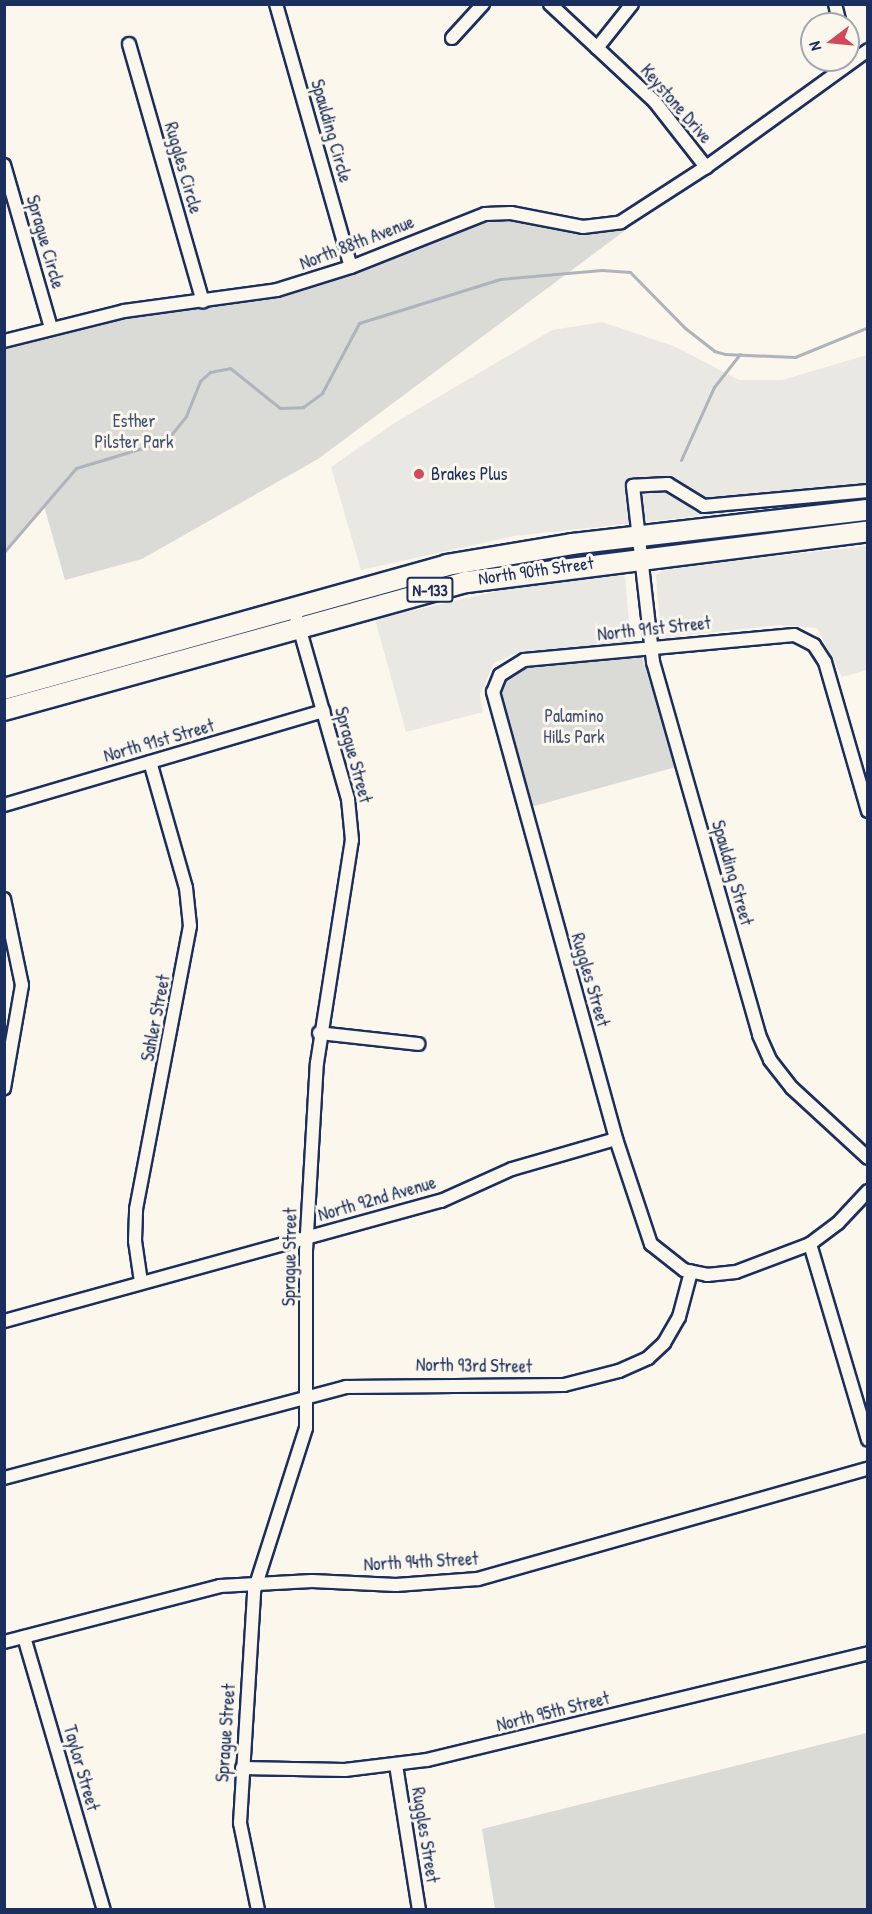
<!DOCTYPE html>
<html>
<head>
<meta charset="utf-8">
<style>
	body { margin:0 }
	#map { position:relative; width:872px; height:1914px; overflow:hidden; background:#fbf7ec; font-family:"Patrick Hand",sans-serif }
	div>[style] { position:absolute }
	.built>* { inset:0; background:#eae8e2 }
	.green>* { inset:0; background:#dadad7 }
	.stream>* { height:3px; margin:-1.5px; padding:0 1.5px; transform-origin:1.5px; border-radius:1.5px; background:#afb3bb }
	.roads { filter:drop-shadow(2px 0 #1b2f5e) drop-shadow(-2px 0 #1b2f5e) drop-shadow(0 2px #1b2f5e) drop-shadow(0 -2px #1b2f5e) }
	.minor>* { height:12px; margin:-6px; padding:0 6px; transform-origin:6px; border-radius:6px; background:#fbf7ec }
	.primary>* { height:20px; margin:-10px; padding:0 10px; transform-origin:10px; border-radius:10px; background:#fbf7ec }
	.dots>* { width:16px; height:16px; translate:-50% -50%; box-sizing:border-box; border:3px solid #fbf7ec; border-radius:50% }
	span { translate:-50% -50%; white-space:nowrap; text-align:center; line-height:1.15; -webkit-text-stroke:6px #fbf7ec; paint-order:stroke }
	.shield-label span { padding:2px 4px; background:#fbf7ec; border:2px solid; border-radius:4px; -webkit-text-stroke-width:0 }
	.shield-label { font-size:16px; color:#1b2f5e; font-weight:700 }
	.street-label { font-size:18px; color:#1b2f5e }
	.park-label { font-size:18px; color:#415176 }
	.poi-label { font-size:18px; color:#1b2f5e }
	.left { translate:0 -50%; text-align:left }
	.frame { position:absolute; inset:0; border:6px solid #1b2f5e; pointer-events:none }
	.north { position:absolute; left:800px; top:12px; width:60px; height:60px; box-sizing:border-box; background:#fbf7ec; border:2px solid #a1a7b3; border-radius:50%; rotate:254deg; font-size:16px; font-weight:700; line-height:24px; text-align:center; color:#1b2f5e }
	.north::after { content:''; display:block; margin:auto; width:21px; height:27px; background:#d1495b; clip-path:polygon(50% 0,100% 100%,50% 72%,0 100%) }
</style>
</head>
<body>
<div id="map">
	<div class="built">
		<div style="clip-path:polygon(602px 322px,676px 347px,739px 380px,782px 380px,867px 355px,867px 498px,514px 536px,361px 570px,331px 467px,396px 422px,552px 330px)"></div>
		<div style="clip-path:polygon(867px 546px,867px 670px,842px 677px,817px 628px,779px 625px,661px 638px,656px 575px,665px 568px)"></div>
		<div style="clip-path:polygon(617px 572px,625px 577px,631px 644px,512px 655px,494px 663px,480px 695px,483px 712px,406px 732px,375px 619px,520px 586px)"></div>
	</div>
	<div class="green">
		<div style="clip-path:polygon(479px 222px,525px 222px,588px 235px,631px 226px,318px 459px,142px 559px,65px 580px,44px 506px,5px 552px,5px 349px,115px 320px,280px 298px,366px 270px)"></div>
		<div style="clip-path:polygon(642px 657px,676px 767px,527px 808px,499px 690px,505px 680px,523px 668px)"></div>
		<div style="clip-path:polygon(867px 1733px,867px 1909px,495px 1909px,482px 1829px)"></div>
	</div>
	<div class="stream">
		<div style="left:681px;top:460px;width:80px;rotate:-65.7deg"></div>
		<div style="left:714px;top:387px;width:42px;rotate:-51.8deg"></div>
		<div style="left:4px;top:552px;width:111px;rotate:-49.4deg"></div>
		<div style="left:76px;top:468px;width:94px;rotate:-16.7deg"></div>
		<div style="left:166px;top:441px;width:32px;rotate:-51deg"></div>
		<div style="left:186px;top:416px;width:38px;rotate:-68deg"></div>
		<div style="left:200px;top:381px;width:13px;rotate:-42deg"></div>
		<div style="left:210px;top:372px;width:20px;rotate:-11deg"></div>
		<div style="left:230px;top:368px;width:64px;rotate:38.7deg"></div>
		<div style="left:280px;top:408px;width:23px;rotate:-2deg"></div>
		<div style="left:303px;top:407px;width:24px;rotate:-36deg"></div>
		<div style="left:322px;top:393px;width:79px;rotate:-62.1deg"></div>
		<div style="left:359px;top:323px;width:148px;rotate:-17.3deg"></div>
		<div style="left:500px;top:279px;width:102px;rotate:-5deg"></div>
		<div style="left:602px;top:270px;width:28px;rotate:4deg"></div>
		<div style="left:630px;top:272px;width:78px;rotate:45.5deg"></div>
		<div style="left:685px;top:328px;width:37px;rotate:38deg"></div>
		<div style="left:714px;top:351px;width:11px;rotate:15deg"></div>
		<div style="left:725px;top:354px;width:70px;rotate:2.5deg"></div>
		<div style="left:795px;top:357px;width:79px;rotate:-22.3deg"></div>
	</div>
	<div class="roads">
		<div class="minor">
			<div style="left:276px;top:4px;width:273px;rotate:74.1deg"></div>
			<div style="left:550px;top:4px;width:144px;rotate:43deg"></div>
			<div style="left:655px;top:102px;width:83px;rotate:51.9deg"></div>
			<div style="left:835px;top:4px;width:21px;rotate:76deg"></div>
			<div style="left:452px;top:38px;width:46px;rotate:-47.6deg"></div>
			<div style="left:129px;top:44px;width:268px;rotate:74deg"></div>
			<div style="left:597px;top:48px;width:56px;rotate:-51.5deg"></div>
			<div style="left:4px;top:165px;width:170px;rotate:73.9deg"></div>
			<div style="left:4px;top:341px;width:124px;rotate:-14deg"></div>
			<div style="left:124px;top:311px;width:154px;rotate:-7.8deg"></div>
			<div style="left:277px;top:290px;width:77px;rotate:-17.3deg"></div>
			<div style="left:351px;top:267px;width:144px;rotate:-21.6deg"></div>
			<div style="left:485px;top:214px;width:26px;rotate:-2deg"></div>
			<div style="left:511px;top:213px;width:73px;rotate:11deg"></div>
			<div style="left:583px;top:227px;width:38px;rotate:-7deg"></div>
			<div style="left:621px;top:222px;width:101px;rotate:-32.9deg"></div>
			<div style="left:706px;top:167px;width:200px;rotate:-35.8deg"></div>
			<div style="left:868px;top:491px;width:165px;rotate:174.8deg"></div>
			<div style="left:704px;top:506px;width:42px;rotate:-148.6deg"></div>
			<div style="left:668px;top:484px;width:35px;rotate:177deg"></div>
			<div style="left:633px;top:486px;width:177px;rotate:83.5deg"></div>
			<div style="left:653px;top:662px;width:388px;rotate:74.1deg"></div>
			<div style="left:759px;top:1035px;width:27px;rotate:66deg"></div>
			<div style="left:770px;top:1060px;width:36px;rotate:52deg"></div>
			<div style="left:792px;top:1088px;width:103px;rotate:42.6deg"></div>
			<div style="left:4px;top:805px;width:333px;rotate:-16.4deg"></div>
			<div style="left:868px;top:811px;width:155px;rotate:-106.1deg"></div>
			<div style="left:825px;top:662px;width:20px;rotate:-123deg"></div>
			<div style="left:814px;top:645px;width:22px;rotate:-153deg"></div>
			<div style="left:794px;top:635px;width:271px;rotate:174.7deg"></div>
			<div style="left:524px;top:660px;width:28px;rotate:148deg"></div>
			<div style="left:500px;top:675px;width:18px;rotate:112deg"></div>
			<div style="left:493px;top:692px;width:464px;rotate:74.6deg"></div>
			<div style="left:616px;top:1139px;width:111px;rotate:71.6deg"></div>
			<div style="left:651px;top:1244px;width:42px;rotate:38.2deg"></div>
			<div style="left:684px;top:1270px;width:24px;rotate:12deg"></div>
			<div style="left:707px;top:1275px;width:29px;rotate:-6deg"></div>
			<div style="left:736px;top:1272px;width:79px;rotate:-20.7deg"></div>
			<div style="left:810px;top:1244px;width:35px;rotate:-37deg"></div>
			<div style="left:838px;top:1223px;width:44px;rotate:-46.8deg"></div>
			<div style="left:4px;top:899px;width:88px;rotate:78.2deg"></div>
			<div style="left:22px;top:985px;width:105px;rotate:99.9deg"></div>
			<div style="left:319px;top:1033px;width:100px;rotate:6.3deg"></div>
			<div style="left:810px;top:1244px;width:204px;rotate:73.5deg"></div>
			<div style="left:141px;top:1282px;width:41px;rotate:-98.3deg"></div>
			<div style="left:135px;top:1241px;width:32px;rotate:-88deg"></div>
			<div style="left:136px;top:1209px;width:288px;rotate:-79.2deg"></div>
			<div style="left:190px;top:926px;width:38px;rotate:-96deg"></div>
			<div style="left:186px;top:888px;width:131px;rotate:-105.9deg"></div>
			<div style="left:4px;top:1321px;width:453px;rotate:-15.4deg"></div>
			<div style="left:441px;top:1201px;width:78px;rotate:-24.3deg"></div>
			<div style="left:512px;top:1169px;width:108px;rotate:-16.1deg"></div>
			<div style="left:4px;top:1478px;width:354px;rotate:-14.9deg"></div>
			<div style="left:346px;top:1387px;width:218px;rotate:-0.5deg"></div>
			<div style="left:564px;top:1385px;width:57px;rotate:-14.3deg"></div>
			<div style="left:619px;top:1371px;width:32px;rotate:-24deg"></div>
			<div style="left:648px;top:1358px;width:22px;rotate:-43deg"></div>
			<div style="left:664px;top:1343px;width:30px;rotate:-60deg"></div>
			<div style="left:679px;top:1317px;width:47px;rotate:-75.1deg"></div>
			<div style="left:24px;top:1637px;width:284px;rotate:73.7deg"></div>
			<div style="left:4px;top:1642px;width:223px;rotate:-14.5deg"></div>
			<div style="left:220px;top:1586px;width:92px;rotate:-3.1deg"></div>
			<div style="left:312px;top:1581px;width:84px;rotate:2.7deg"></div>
			<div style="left:396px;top:1585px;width:82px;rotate:-4.2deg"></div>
			<div style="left:478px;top:1579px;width:405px;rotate:-15.8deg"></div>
			<div style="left:396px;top:1765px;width:147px;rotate:81deg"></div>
			<div style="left:242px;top:1768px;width:103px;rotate:1.1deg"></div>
			<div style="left:345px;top:1770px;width:83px;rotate:-7deg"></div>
			<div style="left:427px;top:1760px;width:454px;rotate:-13.6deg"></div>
			<div style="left:258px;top:1910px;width:89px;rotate:-101.7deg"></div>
			<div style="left:240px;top:1823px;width:232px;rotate:-86.5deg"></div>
			<div style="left:254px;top:1591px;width:171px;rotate:-72.3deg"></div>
			<div style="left:306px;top:1428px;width:177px;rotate:-90deg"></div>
			<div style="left:306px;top:1251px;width:188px;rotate:-86.7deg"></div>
			<div style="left:317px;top:1063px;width:226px;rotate:-81.1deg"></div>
			<div style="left:352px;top:840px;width:41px;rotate:-95.6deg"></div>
			<div style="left:348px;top:799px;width:201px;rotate:-105.9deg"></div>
		</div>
		<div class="primary">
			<div style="left:4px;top:689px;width:460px;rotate:-15.6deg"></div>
			<div style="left:447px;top:565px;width:127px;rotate:-9.5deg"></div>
			<div style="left:572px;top:544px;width:298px;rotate:-6.6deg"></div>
			<div style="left:4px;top:710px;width:480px;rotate:-15.5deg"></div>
			<div style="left:467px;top:582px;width:404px;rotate:-7.2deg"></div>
		</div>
	</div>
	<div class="dots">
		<div style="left:419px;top:474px;background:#d1495b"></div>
	</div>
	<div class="shield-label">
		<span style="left:430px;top:590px">N-133</span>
	</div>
	<div class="street-label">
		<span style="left:676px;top:104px;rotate:49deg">Keystone Drive</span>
		<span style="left:331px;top:131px;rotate:74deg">Spaulding Circle</span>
		<span style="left:183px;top:168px;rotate:74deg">Ruggles Circle</span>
		<span style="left:45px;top:242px;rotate:74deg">Sprague Circle</span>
		<span style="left:357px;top:243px;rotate:-21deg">North 88th Avenue</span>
		<span style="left:536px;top:571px;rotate:-8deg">North 90th Street</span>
		<span style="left:654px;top:629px;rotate:-6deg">North 91st Street</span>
		<span style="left:159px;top:741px;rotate:-16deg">North 91st Street</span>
		<span style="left:353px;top:755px;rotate:75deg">Sprague Street</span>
		<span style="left:732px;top:873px;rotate:74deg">Spaulding Street</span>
		<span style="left:590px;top:980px;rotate:74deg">Ruggles Street</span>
		<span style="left:156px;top:1018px;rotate:-79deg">Sahler Street</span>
		<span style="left:377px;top:1199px;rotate:-16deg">North 92nd Avenue</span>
		<span style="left:290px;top:1257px;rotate:-89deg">Sprague Street</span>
		<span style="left:474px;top:1366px;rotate:1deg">North 93rd Street</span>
		<span style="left:421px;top:1562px;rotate:-3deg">North 94th Street</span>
		<span style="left:553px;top:1712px;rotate:-14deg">North 95th Street</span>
		<span style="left:226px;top:1733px;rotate:-86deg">Sprague Street</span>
		<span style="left:81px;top:1768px;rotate:74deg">Taylor Street</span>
		<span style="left:425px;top:1835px;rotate:81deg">Ruggles Street</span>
	</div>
	<div class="park-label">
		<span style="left:134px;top:432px">Esther<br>Pilster Park</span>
		<span style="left:574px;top:727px">Palamino<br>Hills Park</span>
	</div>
	<div class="poi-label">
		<span class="left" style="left:431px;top:474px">Brakes Plus</span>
	</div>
	<div class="frame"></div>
	<div class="north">N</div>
</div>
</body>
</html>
